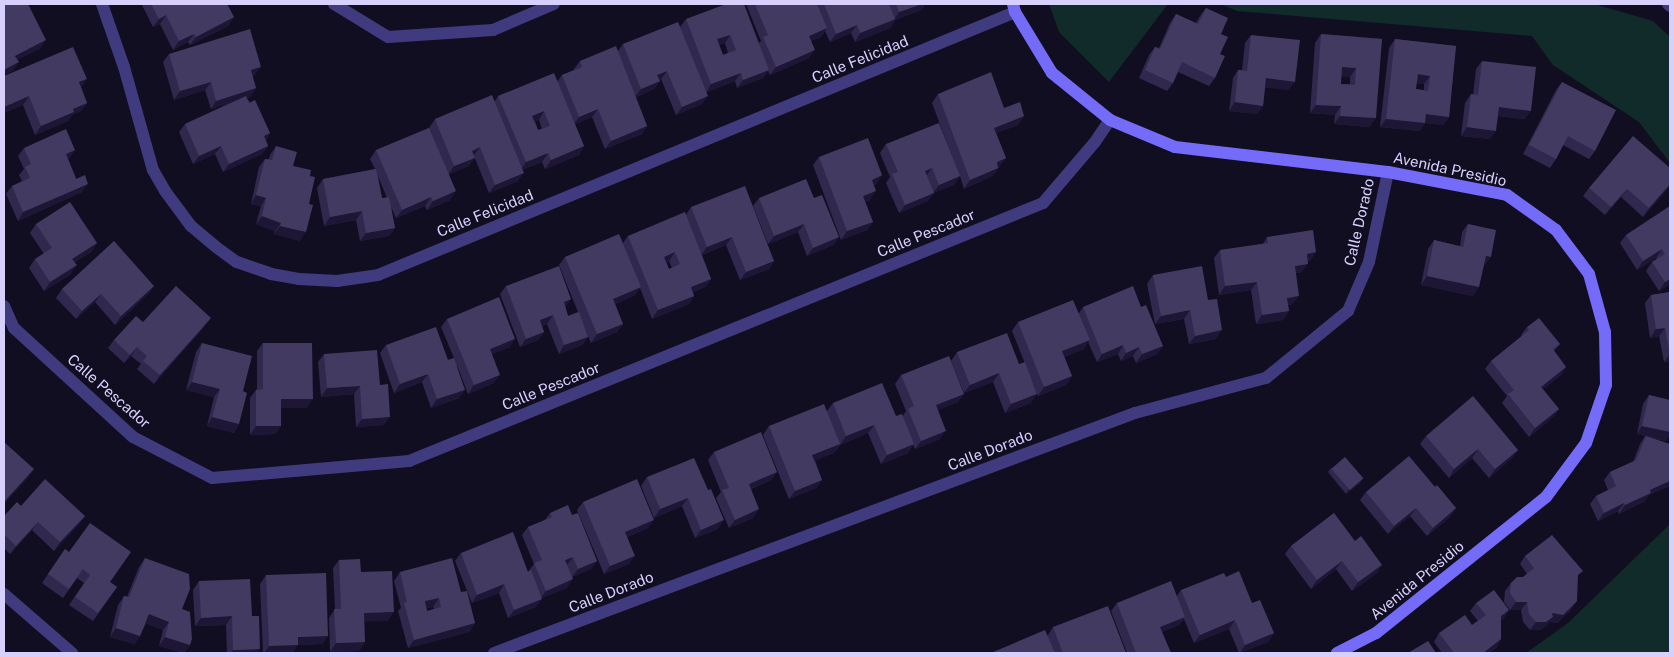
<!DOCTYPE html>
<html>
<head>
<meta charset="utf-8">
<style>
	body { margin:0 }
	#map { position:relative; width:1674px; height:657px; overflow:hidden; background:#120e21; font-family:"Public Sans",sans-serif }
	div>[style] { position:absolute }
	.green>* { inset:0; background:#112a2a }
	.street>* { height:12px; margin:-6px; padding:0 6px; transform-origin:6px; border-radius:6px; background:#403b7e }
	.secondary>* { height:12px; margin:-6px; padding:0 6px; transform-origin:6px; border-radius:6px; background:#746bf9 }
	.wall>* { inset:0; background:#31284e }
	.shaded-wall>* { inset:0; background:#1d1634 }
	.building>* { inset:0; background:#423a61; transform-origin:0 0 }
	span { translate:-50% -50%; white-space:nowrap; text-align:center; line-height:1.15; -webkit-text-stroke:4px #120e21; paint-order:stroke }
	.street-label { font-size:15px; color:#d7d0fd }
	.frame { position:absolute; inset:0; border:5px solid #d7d0fd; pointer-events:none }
</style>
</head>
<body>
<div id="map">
	<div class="green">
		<div style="clip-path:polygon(1049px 4px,1168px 4px,1109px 82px,1059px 32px)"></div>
		<div style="clip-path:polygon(1221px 4px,1594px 4px,1653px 21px,1670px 37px,1670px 163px,1639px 122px,1553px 65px,1532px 36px,1237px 11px)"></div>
		<div style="clip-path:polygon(1670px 524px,1670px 653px,1526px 653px,1568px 623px)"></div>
	</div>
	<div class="street">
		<div style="left:102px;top:4px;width:67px;rotate:70.8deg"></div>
		<div style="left:124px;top:67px;width:107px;rotate:74.3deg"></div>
		<div style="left:153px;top:170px;width:24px;rotate:60deg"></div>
		<div style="left:165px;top:191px;width:44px;rotate:53.4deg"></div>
		<div style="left:191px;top:226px;width:33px;rotate:40deg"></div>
		<div style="left:216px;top:247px;width:26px;rotate:36deg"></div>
		<div style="left:237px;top:262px;width:36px;rotate:19deg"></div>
		<div style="left:271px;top:274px;width:28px;rotate:10deg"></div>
		<div style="left:299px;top:279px;width:38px;rotate:3deg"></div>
		<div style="left:337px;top:281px;width:41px;rotate:-8.3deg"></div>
		<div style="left:378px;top:275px;width:689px;rotate:-22.43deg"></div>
		<div style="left:334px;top:4px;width:63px;rotate:31.4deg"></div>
		<div style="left:388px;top:37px;width:105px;rotate:-3.8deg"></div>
		<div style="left:493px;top:30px;width:66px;rotate:-23.1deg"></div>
		<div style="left:1668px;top:4px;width:3px;rotate:45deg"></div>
		<div style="left:4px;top:306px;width:24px;rotate:66deg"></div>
		<div style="left:14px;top:328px;width:161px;rotate:42.5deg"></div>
		<div style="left:133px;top:437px;width:89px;rotate:27.4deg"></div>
		<div style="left:212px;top:478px;width:198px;rotate:-4.9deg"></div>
		<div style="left:409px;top:461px;width:684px;rotate:-22.14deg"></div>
		<div style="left:1043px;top:203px;width:80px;rotate:-49.6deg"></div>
		<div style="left:1095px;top:142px;width:27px;rotate:-56deg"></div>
		<div style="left:4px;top:594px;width:90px;rotate:40.9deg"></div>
		<div style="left:494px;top:653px;width:684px;rotate:-20.53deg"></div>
		<div style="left:1135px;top:413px;width:136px;rotate:-15deg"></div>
		<div style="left:1266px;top:378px;width:106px;rotate:-39.3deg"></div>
		<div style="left:1348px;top:311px;width:53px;rotate:-66.8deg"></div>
		<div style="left:1369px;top:262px;width:92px;rotate:-78.1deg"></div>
	</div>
	<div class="secondary">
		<div style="left:1013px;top:4px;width:8px;rotate:76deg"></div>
		<div style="left:1015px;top:12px;width:71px;rotate:58.8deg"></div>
		<div style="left:1052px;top:73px;width:75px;rotate:39deg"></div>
		<div style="left:1110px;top:120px;width:70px;rotate:22.6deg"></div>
		<div style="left:1175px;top:147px;width:214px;rotate:6.7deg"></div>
		<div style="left:1388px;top:172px;width:121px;rotate:10.9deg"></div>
		<div style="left:1507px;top:195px;width:60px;rotate:35.5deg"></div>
		<div style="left:1556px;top:230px;width:55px;rotate:53.1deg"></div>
		<div style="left:1589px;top:274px;width:60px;rotate:74.6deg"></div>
		<div style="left:1605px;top:332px;width:53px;rotate:88.9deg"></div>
		<div style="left:1606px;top:385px;width:61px;rotate:109deg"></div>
		<div style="left:1586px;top:443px;width:67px;rotate:126.5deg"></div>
		<div style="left:1546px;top:497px;width:218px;rotate:141.3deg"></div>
		<div style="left:1376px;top:633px;width:44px;rotate:152.9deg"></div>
	</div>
	<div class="wall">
		<div style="clip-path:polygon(143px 4px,227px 4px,234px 17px,228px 26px,190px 45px,188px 42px,173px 50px,160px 24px,153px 27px,142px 5px)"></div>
		<div style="clip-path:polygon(evenodd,746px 4px,925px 4px,921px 10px,895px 20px,890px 28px,855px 42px,851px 33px,830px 42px,825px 31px,821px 37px,811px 41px,809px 58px,770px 75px,768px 71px,763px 78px,737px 88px,735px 81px,707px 92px,702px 104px,676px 115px,661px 79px,659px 80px,660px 81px,654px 89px,636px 97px,647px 126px,642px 134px,605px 149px,592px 117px,575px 124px,584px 146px,579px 155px,545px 169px,542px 162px,522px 170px,518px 181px,489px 193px,474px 156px,469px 166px,449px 174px,450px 200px,427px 210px,425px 206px,396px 218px,391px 207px,395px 228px,389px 236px,360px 241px,356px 220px,324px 226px,317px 188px,323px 179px,375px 169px,370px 159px,376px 150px,429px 128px,435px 119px,495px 101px,498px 96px,557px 82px,562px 75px,574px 70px,574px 69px,580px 61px,618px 51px,623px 44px,680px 27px,686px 19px,759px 43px,761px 41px,746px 4px,725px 43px,728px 53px,723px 55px,719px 45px,725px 43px,746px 4px,539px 120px,542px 129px,538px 130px,535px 121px,539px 120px,746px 4px,378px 176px,387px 198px,382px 198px,378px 176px)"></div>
		<div style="clip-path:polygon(1206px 8px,1221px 34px,1220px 54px,1215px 78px,1209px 86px,1178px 72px,1173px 83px,1167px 91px,1139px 78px,1149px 55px,1155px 47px,1159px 48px,1170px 23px,1176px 14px,1196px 23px,1200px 16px)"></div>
		<div style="clip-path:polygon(evenodd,1321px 34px,1382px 39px,1370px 127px,1334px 124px,1335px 115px,1310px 113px,1315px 43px,1321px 34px,1341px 76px,1350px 77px,1350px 84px,1341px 84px,1341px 76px)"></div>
		<div style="clip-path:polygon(1251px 35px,1289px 90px,1265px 87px,1263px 106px,1257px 114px,1229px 111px,1233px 78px,1238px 70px,1242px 70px,1245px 43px)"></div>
		<div style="clip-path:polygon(evenodd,1395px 39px,1456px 46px,1449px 117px,1443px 125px,1425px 123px,1420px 131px,1380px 127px,1389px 48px,1395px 39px,1416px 83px,1424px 84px,1424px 90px,1416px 89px,1416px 83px)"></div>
		<div style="clip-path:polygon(169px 54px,255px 75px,252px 76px,256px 88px,250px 97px,247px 98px,270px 133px,266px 140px,268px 146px,262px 154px,223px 172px,215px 154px,193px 164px,179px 132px,185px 124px,230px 103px,211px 109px,205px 90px,174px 100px,163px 62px)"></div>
		<div style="clip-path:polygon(1482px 61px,1525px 119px,1498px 116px,1490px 139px,1461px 136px,1465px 103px,1471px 94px,1473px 95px,1476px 69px)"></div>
		<div style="clip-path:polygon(4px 76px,81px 87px,87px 103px,81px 111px,72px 115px,68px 121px,35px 135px,23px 105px,4px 113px)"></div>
		<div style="clip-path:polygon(1562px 82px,1595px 151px,1589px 159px,1563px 145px,1556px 159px,1550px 168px,1523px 154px,1556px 90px)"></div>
		<div style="clip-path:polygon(938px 94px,1004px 108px,1024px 116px,1018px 125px,996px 133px,1006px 158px,992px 176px,964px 189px,960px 176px,954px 185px,933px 193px,928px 201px,899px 213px,886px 183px,890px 177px,880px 153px,886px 144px,959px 175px,932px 103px)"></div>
		<div style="clip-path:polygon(276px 146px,293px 166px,310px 176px,300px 241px,274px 234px,275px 231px,256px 224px,261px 206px,251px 204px,259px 167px,265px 159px,269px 159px,270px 155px)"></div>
		<div style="clip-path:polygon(24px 148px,75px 150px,69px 158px,68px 159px,82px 192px,18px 221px,6px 194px,12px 186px,22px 181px,19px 175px,24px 169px,18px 156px)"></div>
		<div style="clip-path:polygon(819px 157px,882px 175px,876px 184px,874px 185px,870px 200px,865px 202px,873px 222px,867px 230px,841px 240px,813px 165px)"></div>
		<div style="clip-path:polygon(1670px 168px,1670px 186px,1643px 217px,1621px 197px,1605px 215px,1583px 196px,1589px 188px)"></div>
		<div style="clip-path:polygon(759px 198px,814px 198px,839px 237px,833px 245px,807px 256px,798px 232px,768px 244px,753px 206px)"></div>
		<div style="clip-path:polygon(1670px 206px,1670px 284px,1659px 291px,1646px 271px,1652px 262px,1657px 259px,1656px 258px,1637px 270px,1620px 243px,1626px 235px)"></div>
		<div style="clip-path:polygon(evenodd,691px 207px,774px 261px,769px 269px,740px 280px,726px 245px,702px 255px,711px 279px,705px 287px,693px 292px,694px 296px,689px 304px,652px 319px,640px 288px,635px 295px,615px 304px,623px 324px,617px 332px,591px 343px,582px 322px,588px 337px,582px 345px,559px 354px,547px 324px,542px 326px,544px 332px,538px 340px,520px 347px,500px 294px,506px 286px,571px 299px,565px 307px,568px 316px,578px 312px,559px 265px,565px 257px,623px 243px,628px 236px,686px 215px,691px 207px,669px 261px,672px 268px,669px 269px,666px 262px,669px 261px)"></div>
		<div style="clip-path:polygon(36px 224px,97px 243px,91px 252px,75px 262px,71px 274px,44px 291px,29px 268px,35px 259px,44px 254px,30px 233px)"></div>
		<div style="clip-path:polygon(1468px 224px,1485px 265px,1484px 265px,1473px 296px,1421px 285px,1428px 249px,1434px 240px,1460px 246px,1462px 232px)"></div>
		<div style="clip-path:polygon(1267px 237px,1316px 252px,1310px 261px,1308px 261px,1302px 272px,1296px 273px,1293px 304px,1288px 305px,1289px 311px,1283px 320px,1256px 324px,1251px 290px,1219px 295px,1214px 258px,1220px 250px,1263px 244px)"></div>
		<div style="clip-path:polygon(1153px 275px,1208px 300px,1216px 339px,1189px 344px,1184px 319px,1155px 324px,1147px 284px)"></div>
		<div style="clip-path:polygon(154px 286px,148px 294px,115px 325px,95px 302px,76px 319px,56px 298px,62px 289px)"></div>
		<div style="clip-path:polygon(1670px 292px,1670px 361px,1664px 362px,1659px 336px,1650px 338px,1645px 303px,1651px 295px)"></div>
		<div style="clip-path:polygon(1083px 307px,1141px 307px,1163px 346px,1157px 354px,1136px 363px,1133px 356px,1121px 361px,1118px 354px,1097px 362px,1088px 342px,1084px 349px,1064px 357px,1072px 376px,1066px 385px,1038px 396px,1012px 331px,1018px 322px,1079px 313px)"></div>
		<div style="clip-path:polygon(447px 319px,510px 347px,492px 354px,494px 383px,468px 394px,457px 365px,459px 398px,431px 408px,422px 382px,394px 393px,380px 353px,386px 345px,448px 360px,454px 358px,441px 327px)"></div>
		<div style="clip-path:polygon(143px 322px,205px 326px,154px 384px,137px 369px,141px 364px,131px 356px,124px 363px,108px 348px,114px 340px)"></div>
		<div style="clip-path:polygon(1527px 327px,1560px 344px,1554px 351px,1566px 367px,1561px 375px,1543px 389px,1559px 409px,1553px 417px,1529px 437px,1502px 403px,1507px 396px,1485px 369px,1491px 361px,1522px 336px,1521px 335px)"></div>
		<div style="clip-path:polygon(202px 343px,239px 424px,234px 433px,207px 426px,214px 397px,186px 390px,196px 352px)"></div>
		<div style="clip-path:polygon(263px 343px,307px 408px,281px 408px,281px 426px,275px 434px,250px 435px,250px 398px,256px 390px,257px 389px,257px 351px)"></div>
		<div style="clip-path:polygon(957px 352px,1019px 364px,1031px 403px,1005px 413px,993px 382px,964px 393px,951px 361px)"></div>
		<div style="clip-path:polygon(324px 354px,380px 385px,384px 425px,356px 427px,354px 394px,321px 397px,318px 362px)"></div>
		<div style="clip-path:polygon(901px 375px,964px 394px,958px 402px,938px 410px,940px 439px,915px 449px,913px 445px,908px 453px,881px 464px,868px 433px,840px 445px,834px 453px,815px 460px,822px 480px,816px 488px,789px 499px,763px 435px,769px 426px,827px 411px,833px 403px,896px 416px,903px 416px,906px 411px,895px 384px)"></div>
		<div style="clip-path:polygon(1649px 395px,1669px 400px,1670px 395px,1670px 437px,1668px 437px,1666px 441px,1647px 437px,1648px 496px,1645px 501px,1619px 514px,1618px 511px,1598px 521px,1590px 504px,1596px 496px,1608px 490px,1604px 480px,1610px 472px,1633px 462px,1640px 444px,1645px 436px,1637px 434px,1643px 404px)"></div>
		<div style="clip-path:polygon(1426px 436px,1518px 450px,1512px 458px,1489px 478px,1472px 458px,1449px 478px,1420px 444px)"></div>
		<div style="clip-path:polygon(714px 452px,777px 472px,771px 480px,751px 489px,753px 518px,729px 528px,716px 498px,721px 492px,708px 460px)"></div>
		<div style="clip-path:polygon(1331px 468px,1363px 478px,1360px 483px,1346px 494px,1328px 472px)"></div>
		<div style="clip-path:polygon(647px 477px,708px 490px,718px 529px,695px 538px,682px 506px,654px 518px,641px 486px)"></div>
		<div style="clip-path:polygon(1435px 487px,1456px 508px,1450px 517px,1427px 536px,1410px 516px,1388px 534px,1360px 500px,1366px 492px)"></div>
		<div style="clip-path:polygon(583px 502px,648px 528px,627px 537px,629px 564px,604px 574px,577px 510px)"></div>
		<div style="clip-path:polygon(21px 506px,85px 516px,79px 524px,54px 551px,32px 530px,10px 554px,4px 548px,4px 516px)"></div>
		<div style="clip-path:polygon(550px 513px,572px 515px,597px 561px,591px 569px,572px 577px,567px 588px,542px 598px,536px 607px,508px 618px,499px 593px,472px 603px,455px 561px,461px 553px,528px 572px,534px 564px,522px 535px,528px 527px,545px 520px)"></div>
		<div style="clip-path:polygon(1334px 513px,1377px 573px,1352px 591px,1336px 569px,1311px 589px,1285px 554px,1291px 546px)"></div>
		<div style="clip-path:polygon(65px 549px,117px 587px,93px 621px,69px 605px,84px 583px,77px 578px,63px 598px,42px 583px)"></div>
		<div style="clip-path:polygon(1525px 556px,1578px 579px,1571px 610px,1557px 623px,1549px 622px,1547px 625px,1540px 630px,1530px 630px,1523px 622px,1521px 610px,1510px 610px,1504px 602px,1505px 591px,1511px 583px,1523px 577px,1527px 574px,1520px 564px)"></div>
		<div style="clip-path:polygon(145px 558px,182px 609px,190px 645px,184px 653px,159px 646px,163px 630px,146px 623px,140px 636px,134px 644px,110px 637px,118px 605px,124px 596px,127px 597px,139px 567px)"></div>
		<div style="clip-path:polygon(339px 560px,361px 572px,388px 621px,364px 621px,365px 642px,359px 651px,330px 652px,329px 618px,335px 609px,333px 568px)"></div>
		<div style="clip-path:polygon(evenodd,400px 572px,461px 592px,475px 623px,469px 632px,408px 648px,398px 611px,401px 608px,394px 581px,400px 572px,433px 607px,434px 609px,427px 611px,427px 608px,433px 607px)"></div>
		<div style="clip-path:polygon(266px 575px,328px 636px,322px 644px,298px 645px,292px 653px,263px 653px,260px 584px)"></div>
		<div style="clip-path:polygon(1226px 577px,1252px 603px,1274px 633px,1268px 642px,1239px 653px,1229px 629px,1194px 643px,1184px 619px,1179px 625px,1162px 632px,1171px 653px,1127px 653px,1111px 611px,1117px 603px,1177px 596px,1181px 590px)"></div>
		<div style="clip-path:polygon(199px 581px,252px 616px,257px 653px,227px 653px,226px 625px,195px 626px,193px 590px)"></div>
		<div style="clip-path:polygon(1476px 603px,1509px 610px,1503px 619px,1501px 620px,1501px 639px,1496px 648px,1488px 653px,1442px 653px,1434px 642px,1439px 633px,1472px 625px,1478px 621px,1470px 611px)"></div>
		<div style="clip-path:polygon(1053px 627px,1126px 653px,990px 653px,1048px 635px)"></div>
	</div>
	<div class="shaded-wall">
		<div style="clip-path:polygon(922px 4px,925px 4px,921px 10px,895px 20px,890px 28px,855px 42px,860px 33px,894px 20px,899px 12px)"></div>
		<div style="clip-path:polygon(166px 15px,160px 24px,153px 27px,159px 19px)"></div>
		<div style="clip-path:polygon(234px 17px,228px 26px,190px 45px,196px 37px)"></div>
		<div style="clip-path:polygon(857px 25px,851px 33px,830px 42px,836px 34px)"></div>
		<div style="clip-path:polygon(827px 28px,821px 37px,803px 44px,809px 36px)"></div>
		<div style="clip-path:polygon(194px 34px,188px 42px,173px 50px,179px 41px)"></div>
		<div style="clip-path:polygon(730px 35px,725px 43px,711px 48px,717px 39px)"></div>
		<div style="clip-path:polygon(46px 40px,40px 49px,9px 64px,15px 56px)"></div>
		<div style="clip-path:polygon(815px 50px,809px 58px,770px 75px,776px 67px)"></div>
		<div style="clip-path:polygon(19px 62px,13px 71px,4px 75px,4px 70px)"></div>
		<div style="clip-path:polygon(261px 67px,255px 75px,245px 78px,251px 70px)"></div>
		<div style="clip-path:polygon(1342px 67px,1356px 68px,1350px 77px,1336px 76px)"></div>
		<div style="clip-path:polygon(769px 70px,763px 78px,737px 88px,743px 80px)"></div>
		<div style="clip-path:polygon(667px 71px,661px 79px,651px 83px,657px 75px)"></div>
		<div style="clip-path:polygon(741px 73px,735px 81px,706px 93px,711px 84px)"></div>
		<div style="clip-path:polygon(1418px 74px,1430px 76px,1424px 84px,1412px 83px)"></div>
		<div style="clip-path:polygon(1266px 78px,1295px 82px,1289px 90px,1260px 87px)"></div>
		<div style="clip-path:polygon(87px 79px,81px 88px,79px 82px)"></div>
		<div style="clip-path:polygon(660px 81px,654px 89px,635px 97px,641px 89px)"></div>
		<div style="clip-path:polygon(211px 82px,205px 90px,174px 100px,180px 91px)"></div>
		<div style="clip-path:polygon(256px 88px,250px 97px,211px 109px,216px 101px)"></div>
		<div style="clip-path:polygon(29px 96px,23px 105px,4px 113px,4px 107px)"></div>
		<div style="clip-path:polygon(708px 96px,702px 104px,676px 115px,682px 107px)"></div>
		<div style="clip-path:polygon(1235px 102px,1263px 106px,1257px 114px,1229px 111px)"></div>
		<div style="clip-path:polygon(87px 103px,81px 111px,72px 115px,68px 121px,35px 135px,41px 126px,73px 109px)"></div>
		<div style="clip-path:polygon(1316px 105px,1341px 106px,1335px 115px,1310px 113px)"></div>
		<div style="clip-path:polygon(1499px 107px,1531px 111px,1525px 119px,1493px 115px)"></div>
		<div style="clip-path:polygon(598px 109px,592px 117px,573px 125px,579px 117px)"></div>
		<div style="clip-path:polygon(544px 111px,539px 120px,527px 124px,532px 116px)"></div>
		<div style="clip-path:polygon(1426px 114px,1449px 117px,1443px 125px,1425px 123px,1420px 131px,1380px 127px,1386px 119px)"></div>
		<div style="clip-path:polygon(1024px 116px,1018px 125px,988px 136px,994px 128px)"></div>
		<div style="clip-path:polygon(1340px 116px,1376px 118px,1370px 127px,1334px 124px)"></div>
		<div style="clip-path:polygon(647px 126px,642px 134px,605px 149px,611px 141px)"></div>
		<div style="clip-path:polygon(1467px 127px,1496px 131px,1490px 139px,1461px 136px)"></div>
		<div style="clip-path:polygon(270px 133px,264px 142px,264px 136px)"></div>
		<div style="clip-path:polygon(221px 146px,215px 154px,193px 164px,199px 156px)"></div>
		<div style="clip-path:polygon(268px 146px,262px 154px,223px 172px,229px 164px)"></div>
		<div style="clip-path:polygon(584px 146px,579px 155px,545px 169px,551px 160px)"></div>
		<div style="clip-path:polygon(480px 147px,474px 155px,466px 159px,472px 151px)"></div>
		<div style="clip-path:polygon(75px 150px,69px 158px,60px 163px,66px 154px)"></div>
		<div style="clip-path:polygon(548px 153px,542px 162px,520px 171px,526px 162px)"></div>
		<div style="clip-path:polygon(475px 158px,469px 166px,448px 175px,454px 166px)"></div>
		<div style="clip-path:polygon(1006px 158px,1000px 166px,991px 171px,997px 162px)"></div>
		<div style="clip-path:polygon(932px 168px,926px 176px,925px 171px)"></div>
		<div style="clip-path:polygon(998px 168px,992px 176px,964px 189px,970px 180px)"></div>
		<div style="clip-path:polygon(524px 173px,518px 181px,489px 193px,495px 185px)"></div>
		<div style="clip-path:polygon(882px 175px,876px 184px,866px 188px,872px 180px)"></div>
		<div style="clip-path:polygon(960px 176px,954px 185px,933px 193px,939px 185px)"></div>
		<div style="clip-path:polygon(88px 184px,82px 192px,18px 221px,23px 212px)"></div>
		<div style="clip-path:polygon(1670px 184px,1670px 186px,1643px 217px,1649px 208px)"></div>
		<div style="clip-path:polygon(1627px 189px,1621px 197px,1605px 215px,1611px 207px)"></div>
		<div style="clip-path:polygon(456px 191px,450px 200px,427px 210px,433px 201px)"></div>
		<div style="clip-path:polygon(876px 191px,870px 200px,857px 205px,863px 196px)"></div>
		<div style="clip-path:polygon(934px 193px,928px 201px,899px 213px,905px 205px)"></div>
		<div style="clip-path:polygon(256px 195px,266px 198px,261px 206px,251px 204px)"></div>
		<div style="clip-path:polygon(431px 197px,425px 206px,396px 218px,402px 210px)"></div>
		<div style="clip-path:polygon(362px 211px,356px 220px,324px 226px,330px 217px)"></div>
		<div style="clip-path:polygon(262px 216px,281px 223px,275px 231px,256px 224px)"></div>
		<div style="clip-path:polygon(873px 222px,867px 230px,841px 240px,847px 231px)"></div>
		<div style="clip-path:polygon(804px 224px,798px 232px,768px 244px,774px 236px)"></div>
		<div style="clip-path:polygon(280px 226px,306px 232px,300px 241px,274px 234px)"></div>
		<div style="clip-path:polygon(395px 228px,389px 236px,360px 241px,366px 233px)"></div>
		<div style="clip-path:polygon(732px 237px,726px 245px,701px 255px,707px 247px)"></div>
		<div style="clip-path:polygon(839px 237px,833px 245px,807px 256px,813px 248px)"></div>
		<div style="clip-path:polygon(97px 243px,91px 252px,67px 267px,72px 259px)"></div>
		<div style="clip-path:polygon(1662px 249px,1656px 258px,1637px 270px,1643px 261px)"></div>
		<div style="clip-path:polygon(675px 252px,669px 261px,658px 265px,664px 257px)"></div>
		<div style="clip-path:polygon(1316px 252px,1310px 261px,1301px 262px,1307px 254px)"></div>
		<div style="clip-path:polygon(1486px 256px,1491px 257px,1485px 265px,1480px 264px)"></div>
		<div style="clip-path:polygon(774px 261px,769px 269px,740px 280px,746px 272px)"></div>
		<div style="clip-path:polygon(1308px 264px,1302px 272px,1289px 274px,1295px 266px)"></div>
		<div style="clip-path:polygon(77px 265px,71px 274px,44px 291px,50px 282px)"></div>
		<div style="clip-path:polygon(1427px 276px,1479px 287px,1473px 296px,1421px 285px)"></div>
		<div style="clip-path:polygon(711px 279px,705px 287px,685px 295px,691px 287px)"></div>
		<div style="clip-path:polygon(1670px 279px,1670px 284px,1659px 291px,1665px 282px)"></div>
		<div style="clip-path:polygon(1257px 282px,1251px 290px,1219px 295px,1225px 286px)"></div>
		<div style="clip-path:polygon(154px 286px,148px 294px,115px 325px,121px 316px)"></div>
		<div style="clip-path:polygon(641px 287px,635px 295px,607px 307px,613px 299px)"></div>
		<div style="clip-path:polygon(101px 294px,95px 302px,76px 319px,82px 311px)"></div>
		<div style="clip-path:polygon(694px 296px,689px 304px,652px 319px,658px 310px)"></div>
		<div style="clip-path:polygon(1299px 296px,1293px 304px,1281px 306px,1287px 298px)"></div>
		<div style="clip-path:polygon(571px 299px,565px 308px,564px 302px)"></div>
		<div style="clip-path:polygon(1190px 310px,1184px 319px,1155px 324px,1161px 316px)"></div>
		<div style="clip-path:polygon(1289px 311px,1283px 320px,1256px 324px,1262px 315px)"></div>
		<div style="clip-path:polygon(553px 315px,547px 324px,534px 328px,540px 320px)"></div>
		<div style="clip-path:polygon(211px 318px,205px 326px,154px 384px,160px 375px)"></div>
		<div style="clip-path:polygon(623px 324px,617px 332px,591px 343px,597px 334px)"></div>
		<div style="clip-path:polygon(1665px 328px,1659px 336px,1650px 338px,1656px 329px)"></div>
		<div style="clip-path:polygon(1222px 330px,1216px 339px,1189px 344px,1195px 336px)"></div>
		<div style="clip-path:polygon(544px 332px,538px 340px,520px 347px,526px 339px)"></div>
		<div style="clip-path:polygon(588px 337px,582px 345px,559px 354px,564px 345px)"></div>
		<div style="clip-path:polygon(515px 339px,510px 347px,484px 358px,490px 349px)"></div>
		<div style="clip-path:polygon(1090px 340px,1084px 349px,1056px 360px,1062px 351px)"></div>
		<div style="clip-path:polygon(1123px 345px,1118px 354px,1097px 362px,1102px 354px)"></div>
		<div style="clip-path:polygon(1163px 346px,1157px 354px,1136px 363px,1142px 354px)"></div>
		<div style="clip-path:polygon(137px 347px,131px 356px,124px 363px,130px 355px)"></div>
		<div style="clip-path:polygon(1139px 347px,1133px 356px,1121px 361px,1126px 353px)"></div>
		<div style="clip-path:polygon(1670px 354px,1670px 361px,1664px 362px)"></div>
		<div style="clip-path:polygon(1566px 367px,1561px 375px,1535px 395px,1541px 387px)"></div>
		<div style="clip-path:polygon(999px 373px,993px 382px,964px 393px,970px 385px)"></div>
		<div style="clip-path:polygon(428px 374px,422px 382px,394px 393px,400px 384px)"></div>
		<div style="clip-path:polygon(500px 375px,494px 383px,468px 394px,474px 385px)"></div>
		<div style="clip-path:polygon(1072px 376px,1066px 385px,1038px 396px,1044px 387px)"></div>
		<div style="clip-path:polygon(192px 382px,220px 389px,214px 397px,186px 390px)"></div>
		<div style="clip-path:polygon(360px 386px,354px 394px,321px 397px,327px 388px)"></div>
		<div style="clip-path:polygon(465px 390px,459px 398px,431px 408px,437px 399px)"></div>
		<div style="clip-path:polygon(964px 394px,958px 402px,930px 414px,936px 405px)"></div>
		<div style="clip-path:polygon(1037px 394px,1031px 403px,1005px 413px,1011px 404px)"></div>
		<div style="clip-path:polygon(281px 399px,313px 399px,307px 408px,275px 408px)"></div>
		<div style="clip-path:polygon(1559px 409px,1553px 417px,1529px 437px,1535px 428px)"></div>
		<div style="clip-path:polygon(212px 417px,239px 424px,234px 433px,207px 426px)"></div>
		<div style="clip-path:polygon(390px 417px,384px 425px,356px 427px,362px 419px)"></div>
		<div style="clip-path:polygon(874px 425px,868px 433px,840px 445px,846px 436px)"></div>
		<div style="clip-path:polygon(256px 426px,281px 426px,275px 434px,250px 435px)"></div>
		<div style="clip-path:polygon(1642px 426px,1670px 431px,1670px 437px,1668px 437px,1666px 441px,1637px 434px)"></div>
		<div style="clip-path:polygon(946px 431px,940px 439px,915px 449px,921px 441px)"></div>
		<div style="clip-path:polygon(840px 444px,834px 453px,807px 464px,812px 455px)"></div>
		<div style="clip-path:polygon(914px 444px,908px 453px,881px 464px,887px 455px)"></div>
		<div style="clip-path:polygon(1478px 449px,1472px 458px,1449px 478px,1454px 469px)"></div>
		<div style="clip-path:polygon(1518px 450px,1512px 458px,1489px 478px,1495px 469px)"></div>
		<div style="clip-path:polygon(34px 469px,28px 478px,4px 504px,4px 502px)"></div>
		<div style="clip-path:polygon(777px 472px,771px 480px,743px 492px,749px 484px)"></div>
		<div style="clip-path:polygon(1363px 478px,1360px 483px,1346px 494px,1349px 489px)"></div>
		<div style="clip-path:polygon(822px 480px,816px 488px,789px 499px,795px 491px)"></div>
		<div style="clip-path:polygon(1670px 481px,1670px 486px,1648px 496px,1645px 501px,1619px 514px,1625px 505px,1650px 490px)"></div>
		<div style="clip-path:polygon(688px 498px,682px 506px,654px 518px,660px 509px)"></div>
		<div style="clip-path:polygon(1624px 503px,1618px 511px,1598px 521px,1604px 513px)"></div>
		<div style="clip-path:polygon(1416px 508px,1410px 516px,1388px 534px,1394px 526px)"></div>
		<div style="clip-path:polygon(1456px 508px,1450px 517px,1427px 536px,1433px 528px)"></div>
		<div style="clip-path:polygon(759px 509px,753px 518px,729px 528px,735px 520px)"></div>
		<div style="clip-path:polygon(85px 516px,79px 524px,54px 551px,60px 542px)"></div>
		<div style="clip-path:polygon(654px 520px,648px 528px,619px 540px,625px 532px)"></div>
		<div style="clip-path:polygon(724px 520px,718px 529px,695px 538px,701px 530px)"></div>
		<div style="clip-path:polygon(38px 522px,32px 530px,10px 554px,16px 546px)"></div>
		<div style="clip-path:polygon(635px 556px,629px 564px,604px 574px,610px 566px)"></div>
		<div style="clip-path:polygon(573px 557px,567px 565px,565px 560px)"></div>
		<div style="clip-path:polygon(597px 561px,591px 569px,572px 577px,578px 569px)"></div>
		<div style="clip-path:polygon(1342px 561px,1336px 569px,1311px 589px,1317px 580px)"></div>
		<div style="clip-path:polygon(1382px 565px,1377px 573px,1352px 591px,1358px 582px)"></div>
		<div style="clip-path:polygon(573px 579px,567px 588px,540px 599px,546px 591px)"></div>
		<div style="clip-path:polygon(504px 584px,499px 593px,472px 603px,477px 595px)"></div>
		<div style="clip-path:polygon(439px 598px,433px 607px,419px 610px,425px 601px)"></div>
		<div style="clip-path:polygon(542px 599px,536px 607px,508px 618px,514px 610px)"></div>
		<div style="clip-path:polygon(1577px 601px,1571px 610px,1557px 623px,1549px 622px,1547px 625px,1540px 630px,1530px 630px,1536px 622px,1552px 613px)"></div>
		<div style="clip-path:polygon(1516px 602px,1527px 602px,1521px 610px,1510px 610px)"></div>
		<div style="clip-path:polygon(1509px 610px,1503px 619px,1495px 625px,1501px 616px)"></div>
		<div style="clip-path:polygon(394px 612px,388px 621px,358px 622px,364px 613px)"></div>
		<div style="clip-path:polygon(149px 614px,169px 622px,163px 630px,144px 622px)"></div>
		<div style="clip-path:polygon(232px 616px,226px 625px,195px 626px,201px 618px)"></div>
		<div style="clip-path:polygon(1185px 617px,1179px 625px,1154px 635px,1160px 627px)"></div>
		<div style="clip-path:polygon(1235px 620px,1229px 629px,1194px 643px,1200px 635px)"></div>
		<div style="clip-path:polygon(475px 623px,469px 632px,408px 648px,414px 640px)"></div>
		<div style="clip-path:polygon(116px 628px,140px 636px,134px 644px,110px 637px)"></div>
		<div style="clip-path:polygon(1274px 633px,1268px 642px,1240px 653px,1245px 645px)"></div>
		<div style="clip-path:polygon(328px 636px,322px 644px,298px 645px,292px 653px,264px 653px,269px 646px,298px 637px)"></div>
		<div style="clip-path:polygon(165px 637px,190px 645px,184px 653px,159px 646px)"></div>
		<div style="clip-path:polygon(1501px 639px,1496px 648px,1488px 653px,1483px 653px)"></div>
		<div style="clip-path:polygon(365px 642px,359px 651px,330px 652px,336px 643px)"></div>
		<div style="clip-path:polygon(260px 649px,257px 653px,231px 653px,233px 650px)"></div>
	</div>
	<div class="building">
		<div style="clip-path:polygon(4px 4px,28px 4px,46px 40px,15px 56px,19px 62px,4px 70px,4px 37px,5px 37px,4px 33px)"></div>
		<div style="clip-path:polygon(151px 4px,227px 4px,234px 17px,196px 37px,194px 34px,179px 41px,166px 15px,159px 19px)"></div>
		<div style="clip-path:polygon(evenodd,726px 4px,744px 4px,769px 70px,743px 80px,741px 73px,711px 84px,686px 19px,726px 4px,730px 35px,736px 50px,723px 55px,717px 39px,730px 35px)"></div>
		<div style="clip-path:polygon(755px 4px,817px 4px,827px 28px,809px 36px,815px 50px,776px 67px,763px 37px,768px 35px)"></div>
		<div style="clip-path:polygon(824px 4px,889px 4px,895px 19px,860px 33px,857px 25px,836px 34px)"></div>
		<div style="clip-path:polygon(896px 4px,922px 4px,899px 12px)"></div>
		<div style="clip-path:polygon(1206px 8px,1228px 18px,1221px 34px,1228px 37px,1220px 54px,1225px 56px,1215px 78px,1182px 62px,1173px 83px,1145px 70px,1155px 47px,1160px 49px,1176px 14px,1198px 24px)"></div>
		<div style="clip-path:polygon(678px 22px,708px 96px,682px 107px,667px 71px,657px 75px,660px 81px,641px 89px,623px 44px)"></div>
		<div style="clip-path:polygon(250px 29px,261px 67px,251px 70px,256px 88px,216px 101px,211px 82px,180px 91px,169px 54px)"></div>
		<div style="clip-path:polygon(evenodd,1321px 34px,1382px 39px,1376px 118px,1340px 116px,1341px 106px,1316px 105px,1321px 34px,1342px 67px,1356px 68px,1355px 85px,1341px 84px,1342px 67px)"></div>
		<div style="clip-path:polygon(1251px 35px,1300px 40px,1295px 82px,1266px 78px,1263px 106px,1235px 102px,1238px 70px,1247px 71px)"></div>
		<div style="clip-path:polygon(evenodd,1395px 39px,1456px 46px,1449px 117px,1426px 114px,1425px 123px,1386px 119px,1395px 39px,1418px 74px,1430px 76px,1428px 91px,1416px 89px,1418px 74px)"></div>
		<div style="clip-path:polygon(616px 46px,647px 126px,611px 141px,598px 109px,579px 117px,562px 75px,582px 67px,580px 61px)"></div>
		<div style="clip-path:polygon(73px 47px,87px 79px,79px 82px,87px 103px,73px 109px,74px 112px,41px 126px,29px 96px,4px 107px,4px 76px)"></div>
		<div style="clip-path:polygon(1482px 61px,1536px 67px,1531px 111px,1499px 107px,1496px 131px,1467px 127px,1471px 94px,1478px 95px)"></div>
		<div style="clip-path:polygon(991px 72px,1004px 108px,1020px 102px,1024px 116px,994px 128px,1006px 158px,997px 162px,998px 168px,970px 180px,938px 94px)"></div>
		<div style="clip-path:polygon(evenodd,554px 73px,584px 146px,551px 160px,548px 153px,526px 162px,498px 96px,554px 73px,544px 111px,550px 126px,538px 130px,532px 116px,544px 111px)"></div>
		<div style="clip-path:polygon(1562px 82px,1616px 110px,1595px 151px,1568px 136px,1556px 159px,1529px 145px)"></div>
		<div style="clip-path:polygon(492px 95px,524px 173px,495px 185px,480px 147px,472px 151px,475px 158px,454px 166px,435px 119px)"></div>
		<div style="clip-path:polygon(246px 96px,249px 103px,255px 100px,270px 133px,264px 136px,268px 146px,229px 164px,221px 146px,199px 156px,185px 124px)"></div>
		<div style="clip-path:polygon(939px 123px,960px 176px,939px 185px,932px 168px,925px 171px,934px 193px,905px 205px,892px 174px,898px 172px,886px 144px)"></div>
		<div style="clip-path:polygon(429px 128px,456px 191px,433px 201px,431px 197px,402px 210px,376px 150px)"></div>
		<div style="clip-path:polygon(66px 129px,75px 150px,66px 154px,76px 179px,85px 175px,88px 184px,23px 212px,12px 186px,30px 178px,25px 167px,31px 164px,24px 148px)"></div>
		<div style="clip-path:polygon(1633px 136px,1670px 168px,1670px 184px,1649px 208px,1627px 189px,1611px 207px,1589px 188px)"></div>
		<div style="clip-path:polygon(868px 138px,882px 175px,872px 180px,876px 191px,863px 196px,873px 222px,847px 231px,819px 157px)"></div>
		<div style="clip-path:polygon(276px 146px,297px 152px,293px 166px,311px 170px,310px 176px,315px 177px,309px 204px,313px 205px,306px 232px,280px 226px,281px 223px,262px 216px,266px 198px,256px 195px,265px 159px,272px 160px)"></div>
		<div style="clip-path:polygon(376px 169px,382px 198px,389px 197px,395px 228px,366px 233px,362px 211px,330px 217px,323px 179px)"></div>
		<div style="clip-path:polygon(806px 179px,814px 198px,822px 195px,839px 237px,813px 248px,804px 224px,774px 236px,759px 198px)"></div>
		<div style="clip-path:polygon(745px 186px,774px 261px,746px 272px,732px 237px,707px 247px,691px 207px)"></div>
		<div style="clip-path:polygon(70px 202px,97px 243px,72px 259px,77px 265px,50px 282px,35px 259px,52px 248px,36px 224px)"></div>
		<div style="clip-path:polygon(1670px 206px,1670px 279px,1665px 282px,1652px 262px,1665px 254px,1662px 249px,1643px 261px,1626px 235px)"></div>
		<div style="clip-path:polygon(evenodd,685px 212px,711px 279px,691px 287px,694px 296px,658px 310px,628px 236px,685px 212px,675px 252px,680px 264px,669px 269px,664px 257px,675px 252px)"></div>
		<div style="clip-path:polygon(1468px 224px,1496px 230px,1491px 257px,1486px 256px,1479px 287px,1427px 276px,1434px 240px,1463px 247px)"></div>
		<div style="clip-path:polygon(1313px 230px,1316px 252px,1307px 254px,1308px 264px,1295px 266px,1299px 296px,1287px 298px,1289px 311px,1262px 315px,1257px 282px,1225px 286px,1220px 250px,1268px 243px,1267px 237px)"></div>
		<div style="clip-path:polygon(619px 234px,641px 287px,613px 299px,623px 324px,597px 334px,565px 257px)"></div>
		<div style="clip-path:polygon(114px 241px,154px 286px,121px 316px,101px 294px,82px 311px,62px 289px)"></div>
		<div style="clip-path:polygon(559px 266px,571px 299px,564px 302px,568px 316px,579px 312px,588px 337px,564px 345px,553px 315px,540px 320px,544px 332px,526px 339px,506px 286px)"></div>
		<div style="clip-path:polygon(1202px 266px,1208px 300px,1217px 299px,1222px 330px,1195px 336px,1190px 310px,1161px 316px,1153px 275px)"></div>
		<div style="clip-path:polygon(176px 286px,211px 318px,160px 375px,143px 361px,147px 356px,137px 347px,130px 355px,114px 340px,136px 316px,143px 322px)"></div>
		<div style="clip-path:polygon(1133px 286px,1141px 307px,1146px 305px,1163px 346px,1142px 354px,1139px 347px,1126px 353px,1123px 345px,1102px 354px,1083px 307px)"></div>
		<div style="clip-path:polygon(1670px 292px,1670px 354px,1665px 328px,1656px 329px,1651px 295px)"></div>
		<div style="clip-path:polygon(499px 297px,515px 339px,490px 349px,500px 375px,474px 385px,447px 319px)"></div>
		<div style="clip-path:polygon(1073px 300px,1090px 340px,1062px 351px,1072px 376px,1044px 387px,1018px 322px)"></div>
		<div style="clip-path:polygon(1539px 318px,1560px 344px,1553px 349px,1566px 367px,1541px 387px,1559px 409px,1535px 428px,1508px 394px,1514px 390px,1491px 361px,1529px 330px,1527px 327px)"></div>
		<div style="clip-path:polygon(436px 327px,448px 360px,454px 358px,465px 390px,437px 399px,428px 374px,400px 384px,386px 345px)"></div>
		<div style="clip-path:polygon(1007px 333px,1019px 364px,1025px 362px,1037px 394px,1011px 404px,999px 373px,970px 385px,957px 352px)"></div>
		<div style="clip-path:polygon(202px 343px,252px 356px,243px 391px,247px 393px,239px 424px,212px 417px,220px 389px,192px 382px)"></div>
		<div style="clip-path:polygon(263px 343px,312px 343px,313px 399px,281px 399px,281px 426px,256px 426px,256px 390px,263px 389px)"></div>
		<div style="clip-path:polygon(377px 350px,380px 385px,388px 384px,390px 417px,362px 419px,360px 386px,327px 388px,324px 354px)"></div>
		<div style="clip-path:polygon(949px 356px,964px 394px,936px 405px,946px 431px,921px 441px,908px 409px,914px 406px,901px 375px)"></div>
		<div style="clip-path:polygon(882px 383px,896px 416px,902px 414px,914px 444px,887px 455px,874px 425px,846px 436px,833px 403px)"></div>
		<div style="clip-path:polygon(1649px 395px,1670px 400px,1670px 432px,1642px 426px)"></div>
		<div style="clip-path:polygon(1473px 396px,1518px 450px,1495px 469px,1478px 449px,1454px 469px,1426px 436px)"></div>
		<div style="clip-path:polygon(824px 404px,840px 444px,812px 455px,822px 480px,795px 491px,769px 426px)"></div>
		<div style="clip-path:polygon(761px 432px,777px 472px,749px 484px,759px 509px,735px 520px,722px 490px,729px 488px,714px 452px)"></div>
		<div style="clip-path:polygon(1646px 436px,1670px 444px,1670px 481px,1650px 490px,1651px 493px,1625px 505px,1624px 503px,1604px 513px,1596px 496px,1616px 486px,1610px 472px,1636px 460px)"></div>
		<div style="clip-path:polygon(4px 442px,34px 469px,4px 502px)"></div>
		<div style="clip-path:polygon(1409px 456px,1435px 487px,1437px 485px,1456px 508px,1433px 528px,1416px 508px,1394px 526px,1366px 492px)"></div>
		<div style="left:1345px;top:457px;width:28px;height:18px;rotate:49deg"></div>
		<div style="clip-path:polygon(694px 458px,708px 490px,711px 489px,724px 520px,701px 530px,688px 498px,660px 509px,647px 477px)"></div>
		<div style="clip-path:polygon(45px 479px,85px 516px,60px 542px,38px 522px,16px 546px,4px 534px,4px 516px,17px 502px,21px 506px)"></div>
		<div style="clip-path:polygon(637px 479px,654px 520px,625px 532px,635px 556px,610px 566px,583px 502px)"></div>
		<div style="clip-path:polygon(568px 505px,572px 515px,578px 513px,597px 561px,578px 569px,573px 557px,565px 560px,573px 579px,546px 591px,534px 563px,542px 560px,528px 527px,552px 517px,550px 513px)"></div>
		<div style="clip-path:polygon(1334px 513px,1355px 541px,1361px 536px,1382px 565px,1358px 582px,1342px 561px,1317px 580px,1291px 546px)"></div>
		<div style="clip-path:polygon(90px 523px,131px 552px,110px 582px,117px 587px,98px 613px,75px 597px,90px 575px,83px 569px,69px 589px,48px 574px,65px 549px,69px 552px)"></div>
		<div style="clip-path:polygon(513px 532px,528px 572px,531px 570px,542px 599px,514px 610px,504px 584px,477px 595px,461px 553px)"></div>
		<div style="clip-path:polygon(1552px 535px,1583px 571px,1578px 575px,1577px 601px,1563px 615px,1552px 613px,1553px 617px,1546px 622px,1536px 622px,1529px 614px,1527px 602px,1516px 602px,1510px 593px,1511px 583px,1517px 577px,1523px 577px,1534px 568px,1525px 556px)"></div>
		<div style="clip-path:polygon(145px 558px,189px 574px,190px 589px,182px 609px,190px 612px,192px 639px,190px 645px,165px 637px,169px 622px,149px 614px,140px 636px,116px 628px,124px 596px,129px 597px)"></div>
		<div style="clip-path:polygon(evenodd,452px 558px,461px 592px,467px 591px,475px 623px,414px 640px,404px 603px,407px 602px,400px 572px,452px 558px,439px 598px,441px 607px,427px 611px,425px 601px,439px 598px)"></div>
		<div style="clip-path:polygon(360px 559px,361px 572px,392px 571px,394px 612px,364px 613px,365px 642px,336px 643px,334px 609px,341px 609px,339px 560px)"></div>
		<div style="clip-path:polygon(1239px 571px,1252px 603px,1260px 600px,1274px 633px,1245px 645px,1235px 620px,1200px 635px,1181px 590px,1224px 573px,1226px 577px)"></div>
		<div style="clip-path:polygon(326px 573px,328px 636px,298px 637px,298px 645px,269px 646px,266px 575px)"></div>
		<div style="clip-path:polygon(250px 579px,252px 616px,259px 616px,260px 649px,233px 650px,232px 616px,201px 618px,199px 581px)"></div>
		<div style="clip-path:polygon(1171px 581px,1185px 617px,1160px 627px,1171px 653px,1136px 653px,1117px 603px)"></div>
		<div style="clip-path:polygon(1494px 590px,1509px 610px,1501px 616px,1501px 639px,1483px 653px,1454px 653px,1439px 633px,1465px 615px,1472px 625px,1486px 615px,1476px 603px)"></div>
		<div style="clip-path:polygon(1108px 606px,1126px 653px,1063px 653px,1053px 627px)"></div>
		<div style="clip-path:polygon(1045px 630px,1055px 653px,991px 653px)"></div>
		<div style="clip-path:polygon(1428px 641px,1436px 653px,1408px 653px)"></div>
	</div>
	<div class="street-label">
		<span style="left:860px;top:59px;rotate:-22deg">Calle Felicidad</span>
		<span style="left:1450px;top:169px;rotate:12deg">Avenida Presidio</span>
		<span style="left:485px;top:213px;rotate:-22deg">Calle Felicidad</span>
		<span style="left:1359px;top:222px;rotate:-77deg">Calle Dorado</span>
		<span style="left:926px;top:233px;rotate:-22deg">Calle Pescador</span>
		<span style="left:551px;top:386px;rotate:-22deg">Calle Pescador</span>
		<span style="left:109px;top:391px;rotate:41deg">Calle Pescador</span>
		<span style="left:990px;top:450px;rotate:-21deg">Calle Dorado</span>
		<span style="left:1417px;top:580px;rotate:-39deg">Avenida Presidio</span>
		<span style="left:611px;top:592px;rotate:-21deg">Calle Dorado</span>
	</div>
	<div class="frame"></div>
</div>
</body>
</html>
